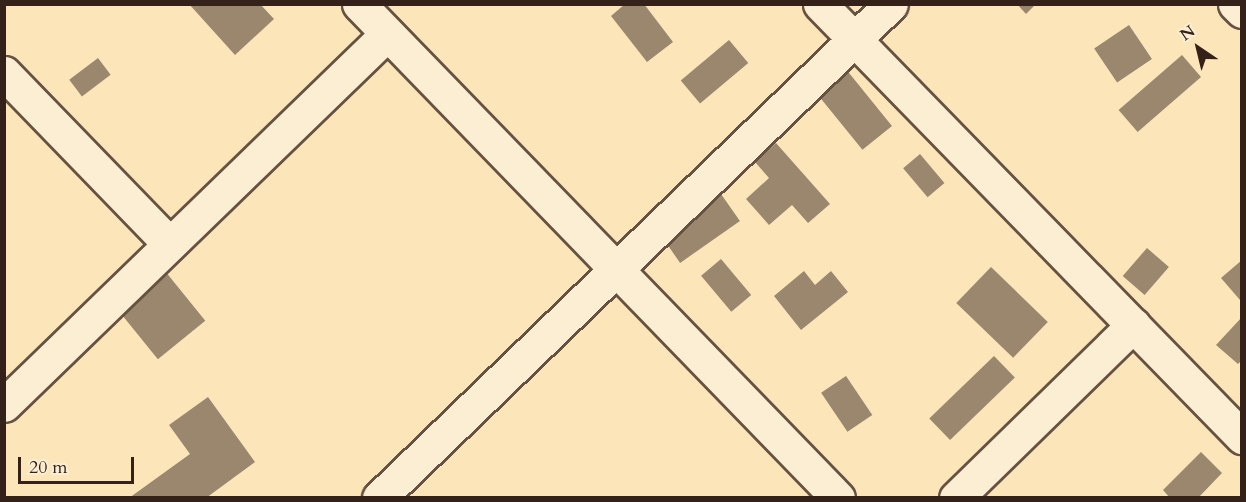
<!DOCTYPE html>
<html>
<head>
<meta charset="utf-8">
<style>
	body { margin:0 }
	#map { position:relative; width:1246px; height:502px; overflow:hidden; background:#fbe5b9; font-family:Cardo,serif }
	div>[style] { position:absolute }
	.building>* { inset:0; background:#9b876d; transform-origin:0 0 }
	.roads { filter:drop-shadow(2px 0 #665242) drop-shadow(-2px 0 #665242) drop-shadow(0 2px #665242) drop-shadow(0 -2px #665242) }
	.street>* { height:33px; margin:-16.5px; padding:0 16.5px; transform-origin:16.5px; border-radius:16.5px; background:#fceed2 }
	span { translate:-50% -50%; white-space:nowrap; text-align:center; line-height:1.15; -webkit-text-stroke:4.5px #fceed2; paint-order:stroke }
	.frame { position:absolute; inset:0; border:6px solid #34211a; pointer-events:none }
	.north { position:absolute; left:1168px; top:18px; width:60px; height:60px; -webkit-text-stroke:4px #fceed2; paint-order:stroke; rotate:325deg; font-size:16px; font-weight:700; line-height:24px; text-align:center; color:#34211a }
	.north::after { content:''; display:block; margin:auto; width:21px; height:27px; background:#34211a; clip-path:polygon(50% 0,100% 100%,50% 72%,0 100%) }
	.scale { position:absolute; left:18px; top:457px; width:116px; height:27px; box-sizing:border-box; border:3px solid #34211a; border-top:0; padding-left:8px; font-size:18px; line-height:21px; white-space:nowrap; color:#34211a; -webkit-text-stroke:4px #fceed2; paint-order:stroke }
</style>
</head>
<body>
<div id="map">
	<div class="building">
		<div style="clip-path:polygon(189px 4px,260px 4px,274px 19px,235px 55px)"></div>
		<div style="clip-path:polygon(625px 4px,644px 4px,673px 42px,647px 62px,611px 16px)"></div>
		<div style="clip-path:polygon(1017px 4px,1036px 4px,1026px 14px)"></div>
		<div style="left:1129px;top:25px;width:41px;height:42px;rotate:56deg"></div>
		<div style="left:729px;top:40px;width:30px;height:63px;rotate:50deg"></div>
		<div style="left:1182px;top:55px;width:29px;height:84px;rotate:49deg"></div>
		<div style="left:98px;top:58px;width:21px;height:36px;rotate:53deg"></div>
		<div style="left:841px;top:63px;width:81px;height:38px;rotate:51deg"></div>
		<div style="clip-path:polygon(776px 143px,830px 204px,808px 223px,792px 205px,769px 225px,746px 199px,769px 178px,755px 162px)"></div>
		<div style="left:920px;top:154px;width:38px;height:22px;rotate:50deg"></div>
		<div style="left:721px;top:194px;width:33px;height:73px;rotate:55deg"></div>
		<div style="left:1147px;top:248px;width:29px;height:37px;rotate:41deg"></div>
		<div style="left:721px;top:259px;width:47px;height:26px;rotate:50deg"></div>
		<div style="clip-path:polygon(1242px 260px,1242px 298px,1240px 300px,1221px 278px)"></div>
		<div style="left:991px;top:267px;width:79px;height:50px;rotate:44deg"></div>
		<div style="left:165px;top:271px;width:64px;height:61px;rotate:51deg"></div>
		<div style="clip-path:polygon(804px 271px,815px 285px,831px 271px,848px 292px,801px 330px,774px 296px)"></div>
		<div style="clip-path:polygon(1242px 317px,1242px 360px,1238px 364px,1216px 345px)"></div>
		<div style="left:994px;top:356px;width:30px;height:90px;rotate:46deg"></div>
		<div style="left:846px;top:376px;width:47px;height:30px;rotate:56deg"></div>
		<div style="clip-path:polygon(208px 397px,255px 462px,206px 498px,129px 498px,190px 454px,169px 425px)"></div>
		<div style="clip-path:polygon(1201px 452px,1222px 473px,1198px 498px,1170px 498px,1163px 490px)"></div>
	</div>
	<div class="roads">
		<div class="street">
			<div style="left:359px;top:4px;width:688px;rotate:45.88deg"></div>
			<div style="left:820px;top:4px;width:605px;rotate:45.74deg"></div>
			<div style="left:1235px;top:4px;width:10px;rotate:45deg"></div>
			<div style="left:4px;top:73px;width:238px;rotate:45.9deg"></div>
			<div style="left:4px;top:405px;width:532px;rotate:-44.09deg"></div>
			<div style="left:379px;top:498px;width:711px;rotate:-43.97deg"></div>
			<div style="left:956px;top:498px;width:248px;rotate:-44.3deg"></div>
		</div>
	</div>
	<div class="frame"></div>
	<div class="north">N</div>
	<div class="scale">20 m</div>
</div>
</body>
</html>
